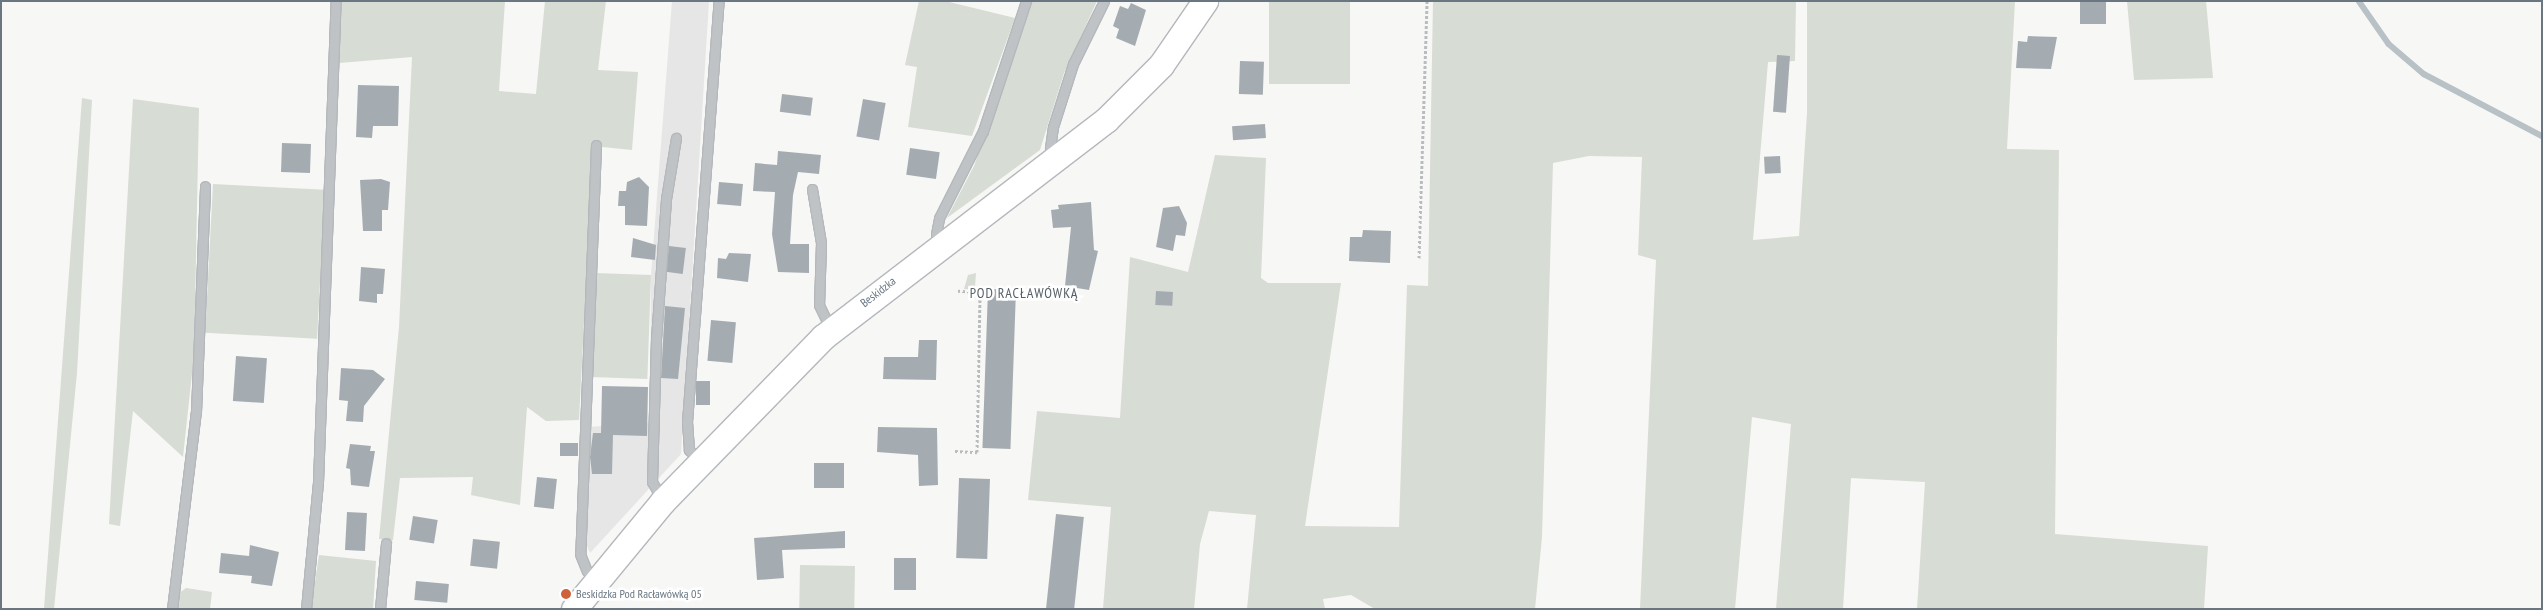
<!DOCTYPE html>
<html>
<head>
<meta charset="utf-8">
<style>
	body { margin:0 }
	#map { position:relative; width:2543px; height:610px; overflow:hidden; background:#f7f7f5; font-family:"PT Sans Narrow",sans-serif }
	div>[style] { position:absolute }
	.built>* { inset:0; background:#e5e6e5 }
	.green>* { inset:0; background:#d7dcd4; transform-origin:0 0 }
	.stream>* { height:5.5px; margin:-2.75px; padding:0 2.75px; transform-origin:2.75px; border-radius:2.75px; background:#b8c1c5 }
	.building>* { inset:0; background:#a5acb1; transform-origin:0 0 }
	.path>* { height:3px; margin-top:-1.5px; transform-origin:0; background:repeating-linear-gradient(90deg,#b9bcbe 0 2.5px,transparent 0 5px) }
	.roads { filter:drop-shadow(1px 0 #b4b8bc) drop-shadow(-1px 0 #b4b8bc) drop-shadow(0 1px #b4b8bc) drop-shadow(0 -1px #b4b8bc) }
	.lane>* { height:9px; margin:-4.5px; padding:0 4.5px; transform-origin:4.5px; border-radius:4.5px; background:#bfc3c6 }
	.secondary>* { height:25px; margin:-12.5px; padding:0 12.5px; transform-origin:12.5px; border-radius:12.5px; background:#fff }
	.dots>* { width:14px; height:14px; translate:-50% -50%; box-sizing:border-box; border:2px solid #fff; border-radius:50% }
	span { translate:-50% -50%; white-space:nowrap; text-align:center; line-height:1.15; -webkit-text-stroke:5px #fff; paint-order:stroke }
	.street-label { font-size:12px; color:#6a7782 }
	.poi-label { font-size:12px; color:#6a7782 }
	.left { translate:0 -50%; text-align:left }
	.neighbourhood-label { font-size:14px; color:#576068; letter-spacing:1px }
	.frame { position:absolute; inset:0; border:2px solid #6a7782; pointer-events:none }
</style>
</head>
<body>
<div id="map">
	<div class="built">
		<div style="clip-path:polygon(672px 1px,709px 1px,681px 454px,590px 553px,585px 541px,588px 427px,650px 423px,651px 275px)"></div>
	</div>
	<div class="green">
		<div style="clip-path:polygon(341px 1px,505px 1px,499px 91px,536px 94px,545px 1px,606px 1px,598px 70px,638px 72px,632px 150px,593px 146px,579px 420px,546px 421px,527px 407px,520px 505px,471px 495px,473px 477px,400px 478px,393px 540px,379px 539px,399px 327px,412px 57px,339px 63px)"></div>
		<div style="clip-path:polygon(919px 1px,945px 1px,1015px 18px,972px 136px,908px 127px,917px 67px,905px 65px)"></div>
		<div style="clip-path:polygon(1029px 1px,1097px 1px,1064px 73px,1040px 150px,947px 218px,974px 166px)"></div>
		<div style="left:1269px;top:1px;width:81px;height:83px"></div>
		<div style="clip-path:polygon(1433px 1px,1796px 1px,1795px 61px,1768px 62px,1753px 240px,1799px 236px,1807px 113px,1807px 1px,2015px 1px,2007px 149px,2059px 150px,2055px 534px,2208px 546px,2204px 609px,1917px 609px,1925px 482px,1851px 478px,1843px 609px,1776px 609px,1791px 424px,1752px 417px,1735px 609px,1640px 609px,1656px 260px,1638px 255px,1642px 157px,1589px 156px,1553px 163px,1542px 537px,1535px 609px,1375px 609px,1351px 595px,1323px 599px,1325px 609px,1247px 609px,1256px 515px,1209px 511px,1200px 544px,1194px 609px,1103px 609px,1111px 507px,1028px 500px,1037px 411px,1120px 418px,1130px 257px,1188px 272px,1215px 155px,1266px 158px,1261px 278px,1268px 283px,1341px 283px,1305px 526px,1399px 527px,1407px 285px,1428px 286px)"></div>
		<div style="clip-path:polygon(2127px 1px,2206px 1px,2213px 78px,2134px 80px)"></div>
		<div style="clip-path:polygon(82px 98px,92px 100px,77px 373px,54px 609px,44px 609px)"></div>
		<div style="clip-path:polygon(133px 99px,199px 108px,194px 355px,183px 457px,133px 411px,120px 526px,109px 524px)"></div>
		<div style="left:213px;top:184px;width:112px;height:149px;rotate:3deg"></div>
		<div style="left:595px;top:273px;width:56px;height:104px;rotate:2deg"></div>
		<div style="clip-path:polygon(976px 273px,975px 287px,987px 287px,987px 298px,983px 298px,982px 290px,964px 289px,968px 275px)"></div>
		<div style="clip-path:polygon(319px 555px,376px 561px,373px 609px,311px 609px)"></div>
		<div style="left:855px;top:566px;width:43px;height:55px;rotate:91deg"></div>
		<div style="clip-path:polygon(186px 588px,212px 592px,210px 609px,176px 609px,178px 594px)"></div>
	</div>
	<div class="stream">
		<div style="left:2359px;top:1px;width:52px;rotate:55.1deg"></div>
		<div style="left:2389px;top:44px;width:46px;rotate:40.6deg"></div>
		<div style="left:2424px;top:74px;width:133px;rotate:27.7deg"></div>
	</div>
	<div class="building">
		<div style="left:2080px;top:1px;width:26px;height:23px"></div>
		<div style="clip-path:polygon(1131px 3px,1146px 10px,1135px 46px,1116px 38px,1119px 29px,1113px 26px,1120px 6px,1128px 9px)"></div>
		<div style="clip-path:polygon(2028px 36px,2057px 37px,2051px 69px,2016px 68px,2018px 41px,2027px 42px)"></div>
		<div style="left:1777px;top:55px;width:13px;height:57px;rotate:4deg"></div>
		<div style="left:1240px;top:61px;width:24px;height:33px;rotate:2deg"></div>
		<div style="clip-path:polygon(358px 85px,399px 86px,398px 126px,373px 126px,372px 138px,356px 137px)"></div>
		<div style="left:782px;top:94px;width:31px;height:18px;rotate:7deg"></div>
		<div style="left:863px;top:99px;width:23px;height:38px;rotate:10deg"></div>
		<div style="left:1265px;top:124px;width:14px;height:33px;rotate:86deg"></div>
		<div style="left:282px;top:143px;width:29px;height:29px;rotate:2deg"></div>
		<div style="left:910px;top:148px;width:30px;height:27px;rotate:8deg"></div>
		<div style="clip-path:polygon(778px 151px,821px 155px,819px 174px,798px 172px,793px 195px,790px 244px,809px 244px,809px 273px,778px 272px,772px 234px,775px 192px,753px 191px,755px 163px,777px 165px)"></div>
		<div style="left:1780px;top:156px;width:17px;height:16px;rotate:87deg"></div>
		<div style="clip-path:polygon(639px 177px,649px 187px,647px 226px,625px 225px,625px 206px,618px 206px,619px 191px,626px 191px,627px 182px)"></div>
		<div style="clip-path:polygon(381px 179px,390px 182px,388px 210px,382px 210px,382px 231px,363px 231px,360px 180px)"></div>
		<div style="left:719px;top:182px;width:24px;height:22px;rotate:5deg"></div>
		<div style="clip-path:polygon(1091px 202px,1094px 250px,1098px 251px,1089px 290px,1065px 286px,1071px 227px,1053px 228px,1051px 210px,1059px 209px,1058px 205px)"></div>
		<div style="clip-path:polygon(1179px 206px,1187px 223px,1185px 236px,1176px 235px,1173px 251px,1156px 247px,1163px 208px)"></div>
		<div style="clip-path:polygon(1363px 230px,1391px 231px,1390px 263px,1349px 261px,1350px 237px,1362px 237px)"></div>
		<div style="clip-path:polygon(633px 238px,656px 245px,655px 260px,631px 257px)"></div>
		<div style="left:669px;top:246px;width:17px;height:26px;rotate:7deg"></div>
		<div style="clip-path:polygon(729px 253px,751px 254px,748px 282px,717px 278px,718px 258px,726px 259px)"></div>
		<div style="clip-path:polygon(361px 267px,385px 269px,383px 294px,377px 294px,377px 303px,359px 301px)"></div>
		<div style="left:988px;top:289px;width:28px;height:159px;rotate:2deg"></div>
		<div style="left:1156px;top:291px;width:17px;height:14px;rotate:3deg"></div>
		<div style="clip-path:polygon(665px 306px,685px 308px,678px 379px,661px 378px)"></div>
		<div style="left:711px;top:320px;width:25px;height:41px;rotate:5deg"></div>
		<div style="clip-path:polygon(919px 340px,937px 340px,936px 380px,883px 379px,884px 357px,918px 357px)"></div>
		<div style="left:236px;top:356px;width:31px;height:45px;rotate:4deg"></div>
		<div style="clip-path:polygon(341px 368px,373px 370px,385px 379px,364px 406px,363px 422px,346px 421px,348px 401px,339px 400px)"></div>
		<div style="left:696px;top:381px;width:14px;height:24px"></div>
		<div style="clip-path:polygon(602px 386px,648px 387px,647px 436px,613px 435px,612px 474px,592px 474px,590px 457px,593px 433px,601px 433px)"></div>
		<div style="clip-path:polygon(878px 427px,937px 428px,938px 485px,919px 486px,918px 455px,877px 452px)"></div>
		<div style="left:560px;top:443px;width:18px;height:13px"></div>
		<div style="clip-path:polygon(350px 444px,371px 446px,370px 451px,375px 451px,369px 487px,351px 485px,350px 469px,346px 468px)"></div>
		<div style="left:814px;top:463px;width:30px;height:25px"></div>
		<div style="left:537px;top:477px;width:20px;height:30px;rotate:6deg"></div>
		<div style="left:959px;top:478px;width:31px;height:80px;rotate:2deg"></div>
		<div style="left:347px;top:512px;width:20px;height:38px;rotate:3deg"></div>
		<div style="left:1056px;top:514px;width:28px;height:96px;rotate:6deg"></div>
		<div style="left:413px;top:516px;width:25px;height:24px;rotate:9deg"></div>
		<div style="clip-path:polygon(845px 531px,845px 548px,782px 550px,784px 578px,757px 580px,754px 538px)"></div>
		<div style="left:473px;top:539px;width:27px;height:27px;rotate:6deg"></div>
		<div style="clip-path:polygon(250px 545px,279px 552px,272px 586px,251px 583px,252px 576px,219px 573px,221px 553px,249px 556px)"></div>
		<div style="left:894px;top:558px;width:22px;height:32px"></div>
		<div style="left:416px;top:581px;width:33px;height:19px;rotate:5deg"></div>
	</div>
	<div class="path">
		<div style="left:1419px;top:258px;width:257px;rotate:-88.2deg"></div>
		<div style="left:955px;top:451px;width:22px;rotate:3deg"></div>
		<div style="left:977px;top:452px;width:160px;rotate:-88.9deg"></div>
		<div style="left:980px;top:292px;width:22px;rotate:-177deg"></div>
	</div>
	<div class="roads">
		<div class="lane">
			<div style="left:596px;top:145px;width:409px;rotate:92.2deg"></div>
			<div style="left:580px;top:554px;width:18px;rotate:68deg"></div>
			<div style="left:587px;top:571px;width:12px;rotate:31deg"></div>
			<div style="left:1054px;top:158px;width:11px;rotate:-112deg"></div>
			<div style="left:1050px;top:148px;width:21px;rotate:-82deg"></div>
			<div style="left:1053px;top:127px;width:66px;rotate:-72.4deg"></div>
			<div style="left:1073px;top:64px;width:70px;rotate:-63.8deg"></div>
			<div style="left:812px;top:189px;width:55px;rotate:80.5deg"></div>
			<div style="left:821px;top:243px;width:62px;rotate:91.8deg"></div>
			<div style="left:819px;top:305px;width:28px;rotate:64deg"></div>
			<div style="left:941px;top:244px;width:11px;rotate:-117deg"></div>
			<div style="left:936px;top:234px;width:16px;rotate:-79deg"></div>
			<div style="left:939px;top:218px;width:97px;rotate:-63.2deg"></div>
			<div style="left:983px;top:131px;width:137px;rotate:-71.7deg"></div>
			<div style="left:700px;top:461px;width:16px;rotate:-135deg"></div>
			<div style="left:689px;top:450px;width:28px;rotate:-94deg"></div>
			<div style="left:687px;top:422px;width:422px;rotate:-85.7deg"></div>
			<div style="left:662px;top:499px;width:20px;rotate:-120deg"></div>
			<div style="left:652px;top:482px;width:143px;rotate:-88.4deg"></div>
			<div style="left:656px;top:339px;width:140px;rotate:-85.9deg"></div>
			<div style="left:666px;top:199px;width:62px;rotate:-80.7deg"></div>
			<div style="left:172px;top:609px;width:198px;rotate:-83.1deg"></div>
			<div style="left:196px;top:412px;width:226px;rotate:-87.7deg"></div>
			<div style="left:306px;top:609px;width:128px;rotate:-84.6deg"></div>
			<div style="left:318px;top:482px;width:481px;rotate:-87.9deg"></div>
			<div style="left:380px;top:609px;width:66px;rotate:-84.8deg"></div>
		</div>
		<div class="secondary">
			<div style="left:574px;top:609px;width:140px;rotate:-50.5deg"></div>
			<div style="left:663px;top:501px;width:229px;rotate:-45.7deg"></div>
			<div style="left:823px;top:337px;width:357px;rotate:-37.5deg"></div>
			<div style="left:1106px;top:120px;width:78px;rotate:-45deg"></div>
			<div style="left:1161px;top:65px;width:78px;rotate:-55.5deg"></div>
		</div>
	</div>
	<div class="dots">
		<div style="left:566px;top:594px;background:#cf623d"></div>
	</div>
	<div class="street-label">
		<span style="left:878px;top:292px;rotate:-38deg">Beskidzka</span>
	</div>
	<div class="poi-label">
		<span class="left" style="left:576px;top:594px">Beskidzka Pod Racławówką 05</span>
	</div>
	<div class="neighbourhood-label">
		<span style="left:1024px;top:293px">POD RACŁAWÓWKĄ</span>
	</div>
	<div class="frame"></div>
</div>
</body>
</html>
